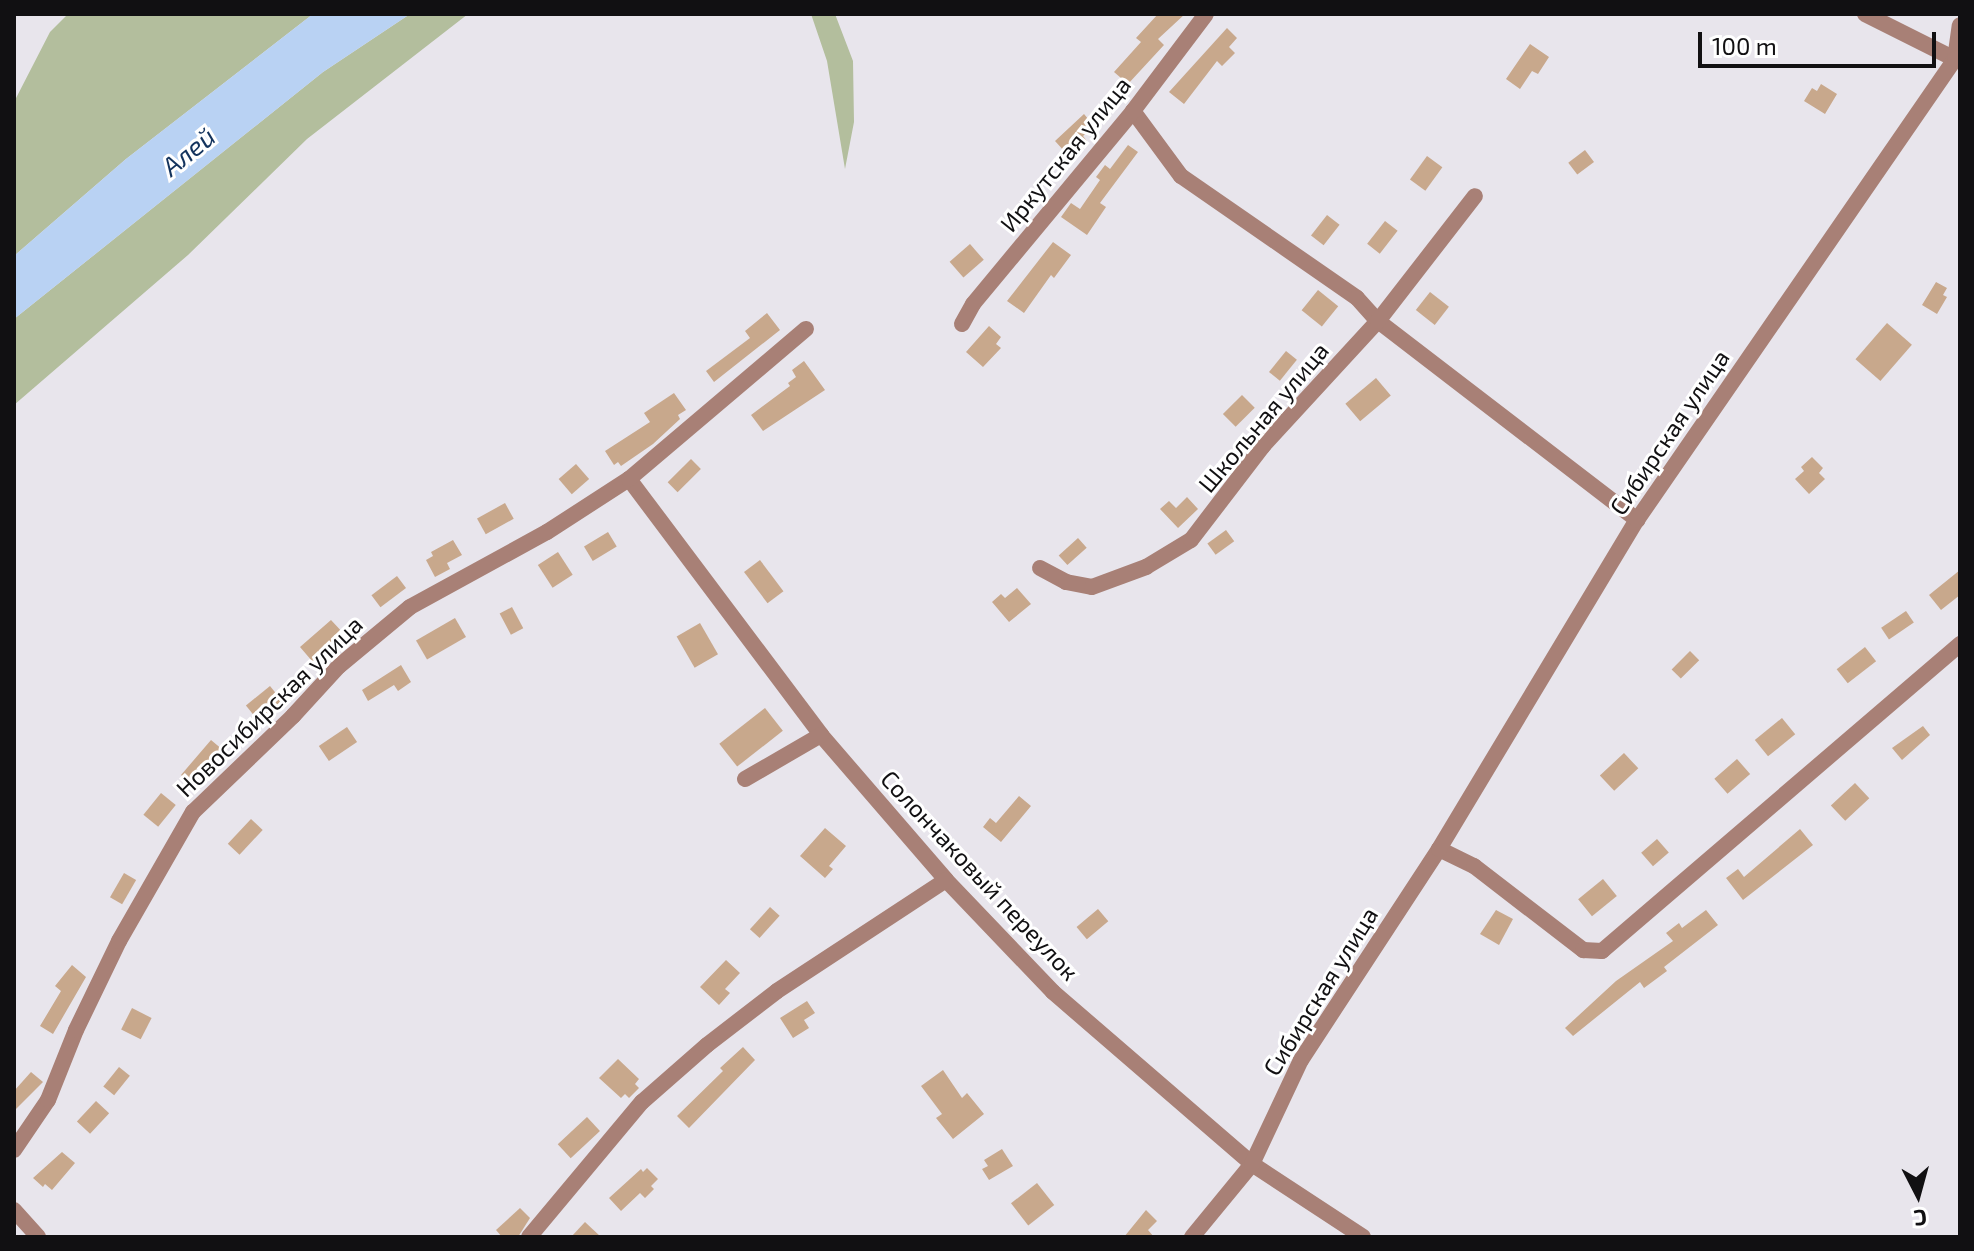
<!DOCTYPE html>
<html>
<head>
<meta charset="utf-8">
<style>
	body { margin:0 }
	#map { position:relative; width:1974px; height:1251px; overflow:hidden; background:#e8e5ec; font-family:"Exo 2",sans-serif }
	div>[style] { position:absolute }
	.green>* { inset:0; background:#b3be9d }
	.water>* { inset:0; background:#b9d2f3 }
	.building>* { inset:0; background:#c8a88c; transform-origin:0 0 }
	.minor>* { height:16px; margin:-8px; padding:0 8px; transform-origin:8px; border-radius:8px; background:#a88076 }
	span { translate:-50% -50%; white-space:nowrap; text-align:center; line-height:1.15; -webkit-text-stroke:6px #fff; paint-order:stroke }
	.street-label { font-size:24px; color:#111012 }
	.water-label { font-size:26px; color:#13335d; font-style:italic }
	.frame { position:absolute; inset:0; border:16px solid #111012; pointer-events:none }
	.north { position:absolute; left:1878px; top:1155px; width:80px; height:80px; -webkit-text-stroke:6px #fff; paint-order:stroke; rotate:174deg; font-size:22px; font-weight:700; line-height:32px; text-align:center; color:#111012 }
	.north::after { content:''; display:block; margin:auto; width:28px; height:36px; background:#111012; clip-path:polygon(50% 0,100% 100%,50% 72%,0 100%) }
	.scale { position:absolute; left:1698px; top:32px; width:238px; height:36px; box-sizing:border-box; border:4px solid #111012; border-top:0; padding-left:10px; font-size:24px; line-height:28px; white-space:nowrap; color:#111012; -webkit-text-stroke:6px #fff; paint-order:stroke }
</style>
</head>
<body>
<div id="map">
	<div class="green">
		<div style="clip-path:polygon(68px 14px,313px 14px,126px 159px,14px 256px,14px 102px,50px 32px)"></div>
		<div style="clip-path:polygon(410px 14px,468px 14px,307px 139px,188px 255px,14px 405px,14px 319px,323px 72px)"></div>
		<div style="clip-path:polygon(811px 14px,835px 14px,853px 61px,854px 122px,845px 169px,827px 61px)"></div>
	</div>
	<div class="water">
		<div style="clip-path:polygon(313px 14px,410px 14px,323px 72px,14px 319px,14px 256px,126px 159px)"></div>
	</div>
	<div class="building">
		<div style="clip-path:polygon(1158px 14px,1185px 14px,1158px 39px,1164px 45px,1128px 84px,1114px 72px,1141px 42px,1136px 38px)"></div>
		<div style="clip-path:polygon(1227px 28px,1237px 38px,1229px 47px,1235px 53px,1222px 66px,1217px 61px,1184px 104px,1169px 92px)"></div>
		<div style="clip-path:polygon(1530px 44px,1549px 57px,1538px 74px,1532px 71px,1520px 89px,1506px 79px)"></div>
		<div style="clip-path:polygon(1821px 84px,1837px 94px,1825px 114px,1804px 101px,1812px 88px,1817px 91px)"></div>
		<div style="clip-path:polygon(1084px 114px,1094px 126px,1083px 136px,1087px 141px,1079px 149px,1074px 144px,1065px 152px,1055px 141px)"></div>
		<div style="clip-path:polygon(1128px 145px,1138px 152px,1100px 203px,1106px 207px,1087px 235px,1061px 217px,1071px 203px,1080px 209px,1100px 180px,1096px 177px,1105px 165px,1110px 169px)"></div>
		<div style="left:1585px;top:150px;width:15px;height:21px;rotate:53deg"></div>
		<div style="left:1427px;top:156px;width:19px;height:29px;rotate:36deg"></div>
		<div style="left:1327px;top:215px;width:16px;height:26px;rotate:38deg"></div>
		<div style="left:1385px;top:221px;width:16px;height:29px;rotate:38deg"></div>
		<div style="clip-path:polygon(1053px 242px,1071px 255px,1054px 278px,1051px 275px,1024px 313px,1007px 301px)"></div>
		<div style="left:970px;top:244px;width:21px;height:27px;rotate:49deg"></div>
		<div style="clip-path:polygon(1936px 282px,1947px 288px,1943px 295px,1947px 297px,1937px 314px,1922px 305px)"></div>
		<div style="left:1318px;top:290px;width:26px;height:26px;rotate:39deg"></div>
		<div style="left:1430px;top:292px;width:24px;height:23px;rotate:38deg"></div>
		<div style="clip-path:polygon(767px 313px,780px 330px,714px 382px,706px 371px,750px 338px,745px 331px)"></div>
		<div style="left:1887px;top:323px;width:33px;height:48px;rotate:41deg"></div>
		<div style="clip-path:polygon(989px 326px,1001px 337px,996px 344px,1001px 348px,983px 367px,966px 352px)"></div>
		<div style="left:1286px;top:351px;width:14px;height:27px;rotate:39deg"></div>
		<div style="clip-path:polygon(804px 361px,825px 390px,763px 431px,751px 415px,790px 386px,788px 383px,796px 377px,792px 370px)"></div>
		<div style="left:1376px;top:378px;width:23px;height:40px;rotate:50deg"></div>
		<div style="clip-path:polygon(674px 393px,686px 410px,678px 415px,680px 419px,653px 444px,621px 466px,618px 462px,614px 465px,605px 451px,650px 422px,644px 413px)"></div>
		<div style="left:1242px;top:395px;width:18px;height:27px;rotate:45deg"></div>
		<div style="clip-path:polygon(1812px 457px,1823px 468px,1819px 473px,1825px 479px,1809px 494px,1795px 479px,1804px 471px,1801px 467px)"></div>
		<div style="left:691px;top:459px;width:14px;height:33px;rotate:45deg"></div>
		<div style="left:576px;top:464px;width:20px;height:23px;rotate:49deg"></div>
		<div style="clip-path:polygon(1187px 497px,1198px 509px,1178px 528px,1160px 509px,1169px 501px,1176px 508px)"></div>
		<div style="left:505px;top:503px;width:18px;height:32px;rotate:61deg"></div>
		<div style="left:1226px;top:530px;width:14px;height:23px;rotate:54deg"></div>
		<div style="left:608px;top:532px;width:17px;height:28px;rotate:59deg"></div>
		<div style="left:1078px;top:538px;width:13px;height:26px;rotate:48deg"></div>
		<div style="clip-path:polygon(453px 540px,462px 555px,447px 563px,450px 569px,435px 577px,426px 560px,433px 556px,431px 552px)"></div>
		<div style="left:558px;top:552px;width:27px;height:24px;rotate:57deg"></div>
		<div style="left:760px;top:560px;width:39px;height:20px;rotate:53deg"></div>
		<div style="clip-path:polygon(1960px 570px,1960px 595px,1941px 610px,1929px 595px)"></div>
		<div style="left:397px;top:576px;width:15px;height:32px;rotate:53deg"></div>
		<div style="clip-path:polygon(1017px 588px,1031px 604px,1009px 622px,992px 602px,1001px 594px,1005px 598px)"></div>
		<div style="left:512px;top:607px;width:24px;height:14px;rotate:62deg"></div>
		<div style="left:1906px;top:611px;width:14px;height:30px;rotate:56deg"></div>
		<div style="left:455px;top:618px;width:22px;height:45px;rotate:60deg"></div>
		<div style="clip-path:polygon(331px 620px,345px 635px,326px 652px,331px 656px,318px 668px,300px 647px)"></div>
		<div style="left:700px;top:623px;width:36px;height:27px;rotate:60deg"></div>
		<div style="left:1865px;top:647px;width:18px;height:36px;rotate:52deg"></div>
		<div style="left:1690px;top:651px;width:13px;height:26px;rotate:45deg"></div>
		<div style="clip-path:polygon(401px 665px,411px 682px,398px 691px,394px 685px,368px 701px,362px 690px)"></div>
		<div style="left:270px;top:686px;width:19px;height:31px;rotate:51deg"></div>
		<div style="left:765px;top:708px;width:29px;height:58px;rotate:52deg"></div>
		<div style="left:1782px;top:718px;width:21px;height:35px;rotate:51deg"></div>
		<div style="clip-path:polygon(1923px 726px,1930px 735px,1902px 760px,1892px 748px)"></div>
		<div style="left:347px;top:727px;width:18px;height:34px;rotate:56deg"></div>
		<div style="clip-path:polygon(211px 740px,223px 750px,213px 761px,219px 766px,209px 777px,203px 772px,191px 784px,181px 775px)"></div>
		<div style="left:1624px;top:753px;width:21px;height:33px;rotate:47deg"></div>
		<div style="left:1737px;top:759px;width:20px;height:30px;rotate:49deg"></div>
		<div style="left:1855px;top:783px;width:21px;height:33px;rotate:47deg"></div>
		<div style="left:161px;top:793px;width:19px;height:28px;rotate:39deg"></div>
		<div style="clip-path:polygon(1019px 796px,1031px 806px,1001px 842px,983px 827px,990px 818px,996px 823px)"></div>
		<div style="left:251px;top:819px;width:16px;height:34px;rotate:43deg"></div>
		<div style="clip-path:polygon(825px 828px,846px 846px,829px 866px,833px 869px,825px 878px,800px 856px)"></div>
		<div style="clip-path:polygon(1800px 829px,1813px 845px,1743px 900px,1726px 878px,1738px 869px,1744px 877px)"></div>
		<div style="left:1657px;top:839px;width:18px;height:21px;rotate:49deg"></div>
		<div style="left:124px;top:873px;width:14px;height:28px;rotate:30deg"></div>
		<div style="left:1603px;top:879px;width:22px;height:32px;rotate:51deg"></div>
		<div style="left:770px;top:907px;width:13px;height:30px;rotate:42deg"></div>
		<div style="left:1098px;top:909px;width:16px;height:28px;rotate:50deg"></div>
		<div style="clip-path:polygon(1496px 910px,1513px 919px,1499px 945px,1480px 934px)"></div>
		<div style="clip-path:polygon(1706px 910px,1718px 925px,1664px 967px,1667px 971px,1644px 988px,1640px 982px,1573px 1036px,1565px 1028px,1616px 981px,1673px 941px,1666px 933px,1679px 923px,1682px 928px)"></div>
		<div style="clip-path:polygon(726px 960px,740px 973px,725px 989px,730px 993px,719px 1005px,700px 987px)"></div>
		<div style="clip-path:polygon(72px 965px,86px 977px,53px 1034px,40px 1026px,61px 991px,55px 986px)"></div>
		<div style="clip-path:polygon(807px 1001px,815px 1013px,804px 1020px,809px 1028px,793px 1038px,780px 1018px)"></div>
		<div style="left:132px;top:1008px;width:22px;height:24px;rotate:27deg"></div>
		<div style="clip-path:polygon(743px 1047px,755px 1060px,689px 1128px,677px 1116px,723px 1071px,720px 1068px)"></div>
		<div style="clip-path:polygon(618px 1059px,639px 1079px,635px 1084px,639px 1088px,629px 1098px,625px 1094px,621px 1098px,599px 1078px)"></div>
		<div style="left:119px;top:1067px;width:14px;height:25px;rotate:39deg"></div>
		<div style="clip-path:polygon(943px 1070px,962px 1098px,967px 1093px,984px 1114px,953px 1139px,936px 1118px,942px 1114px,921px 1086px)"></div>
		<div style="clip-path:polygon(31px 1072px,43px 1082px,14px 1111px,14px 1091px)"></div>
		<div style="left:96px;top:1101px;width:18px;height:28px;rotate:43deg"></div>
		<div style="left:587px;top:1117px;width:19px;height:40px;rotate:47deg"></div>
		<div style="clip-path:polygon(1002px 1149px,1013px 1166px,989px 1180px,982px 1169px,988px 1166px,984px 1160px)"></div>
		<div style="clip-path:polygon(62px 1152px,75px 1163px,52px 1190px,45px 1184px,43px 1187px,33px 1178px)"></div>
		<div style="clip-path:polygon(647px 1168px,658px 1179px,651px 1186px,654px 1189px,645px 1198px,640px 1193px,621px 1211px,609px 1198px,641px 1169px,643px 1172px)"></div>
		<div style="left:1037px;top:1183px;width:28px;height:33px;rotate:52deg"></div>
		<div style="clip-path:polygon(520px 1208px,530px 1218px,518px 1237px,502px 1237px,496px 1230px)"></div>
		<div style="clip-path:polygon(1146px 1210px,1157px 1221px,1148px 1230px,1154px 1237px,1124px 1237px)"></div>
		<div style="clip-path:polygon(585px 1222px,601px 1237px,571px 1237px)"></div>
	</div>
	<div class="minor">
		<div style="left:1865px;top:14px;width:101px;rotate:26.6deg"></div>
		<div style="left:1955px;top:59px;width:34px;rotate:-82deg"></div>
		<div style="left:1133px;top:111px;width:81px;rotate:53.6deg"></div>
		<div style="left:1181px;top:176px;width:214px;rotate:34.7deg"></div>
		<div style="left:1357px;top:298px;width:31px;rotate:48deg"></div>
		<div style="left:1378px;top:321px;width:327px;rotate:37.5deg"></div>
		<div style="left:962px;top:324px;width:23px;rotate:-61deg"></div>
		<div style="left:973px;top:304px;width:251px;rotate:-50.3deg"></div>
		<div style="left:1133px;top:111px;width:121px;rotate:-53deg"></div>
		<div style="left:629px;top:479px;width:320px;rotate:53.1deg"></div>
		<div style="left:821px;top:735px;width:191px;rotate:49.2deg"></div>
		<div style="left:946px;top:880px;width:155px;rotate:46.3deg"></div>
		<div style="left:1053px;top:992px;width:263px;rotate:40.8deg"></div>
		<div style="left:1252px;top:1164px;width:133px;rotate:33.3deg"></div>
		<div style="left:1040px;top:568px;width:30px;rotate:28deg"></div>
		<div style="left:1066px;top:582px;width:26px;rotate:11deg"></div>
		<div style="left:1092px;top:587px;width:58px;rotate:-20.3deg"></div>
		<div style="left:1146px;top:567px;width:52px;rotate:-31deg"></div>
		<div style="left:1191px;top:540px;width:117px;rotate:-52.6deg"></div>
		<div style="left:1262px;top:447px;width:171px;rotate:-47.4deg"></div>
		<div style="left:1378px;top:321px;width:158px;rotate:-52.2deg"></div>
		<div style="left:745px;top:779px;width:88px;rotate:-30.1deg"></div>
		<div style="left:1439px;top:849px;width:39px;rotate:26deg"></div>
		<div style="left:1474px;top:866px;width:138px;rotate:37.6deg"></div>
		<div style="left:1583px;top:950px;width:19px;rotate:3deg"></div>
		<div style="left:1602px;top:951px;width:472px;rotate:-40.6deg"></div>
		<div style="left:14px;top:1150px;width:60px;rotate:-55.8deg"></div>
		<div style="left:48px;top:1100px;width:75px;rotate:-68.2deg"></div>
		<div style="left:76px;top:1030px;width:99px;rotate:-64.2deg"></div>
		<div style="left:119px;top:941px;width:149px;rotate:-60.2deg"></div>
		<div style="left:193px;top:812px;width:139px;rotate:-43.8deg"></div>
		<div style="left:293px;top:716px;width:68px;rotate:-47.4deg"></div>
		<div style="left:339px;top:666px;width:92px;rotate:-39.7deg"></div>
		<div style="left:410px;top:607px;width:156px;rotate:-28.7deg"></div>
		<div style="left:547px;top:532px;width:98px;rotate:-32.9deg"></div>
		<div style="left:629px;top:479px;width:232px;rotate:-40.3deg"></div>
		<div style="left:14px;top:1210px;width:36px;rotate:48deg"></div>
		<div style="left:529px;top:1237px;width:176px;rotate:-50.1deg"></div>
		<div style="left:642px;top:1102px;width:86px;rotate:-41.2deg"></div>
		<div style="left:707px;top:1045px;width:88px;rotate:-37.6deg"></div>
		<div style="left:777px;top:991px;width:202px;rotate:-33.3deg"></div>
		<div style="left:1192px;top:1237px;width:94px;rotate:-50.6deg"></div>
		<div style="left:1252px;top:1164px;width:115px;rotate:-64.8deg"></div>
		<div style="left:1301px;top:1060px;width:252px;rotate:-56.8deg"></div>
		<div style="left:1439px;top:849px;width:384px;rotate:-59deg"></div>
		<div style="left:1637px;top:520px;width:560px;rotate:-55.4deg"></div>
		<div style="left:1955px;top:59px;width:5px;rotate:-11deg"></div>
	</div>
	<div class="street-label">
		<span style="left:1065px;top:154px;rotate:-51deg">Иркутская улица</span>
		<span style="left:1263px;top:417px;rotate:-50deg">Школьная улица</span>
		<span style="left:1669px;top:432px;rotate:-56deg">Сибирская улица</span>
		<span style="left:269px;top:706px;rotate:-44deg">Новосибирская улица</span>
		<span style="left:980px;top:875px;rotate:47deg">Солончаковый переулок</span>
		<span style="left:1320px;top:991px;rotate:-58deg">Сибирская улица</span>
	</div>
	<div class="water-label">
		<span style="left:188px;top:151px;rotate:-39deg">Алей</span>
	</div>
	<div class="frame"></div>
	<div class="north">С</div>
	<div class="scale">100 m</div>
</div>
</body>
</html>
